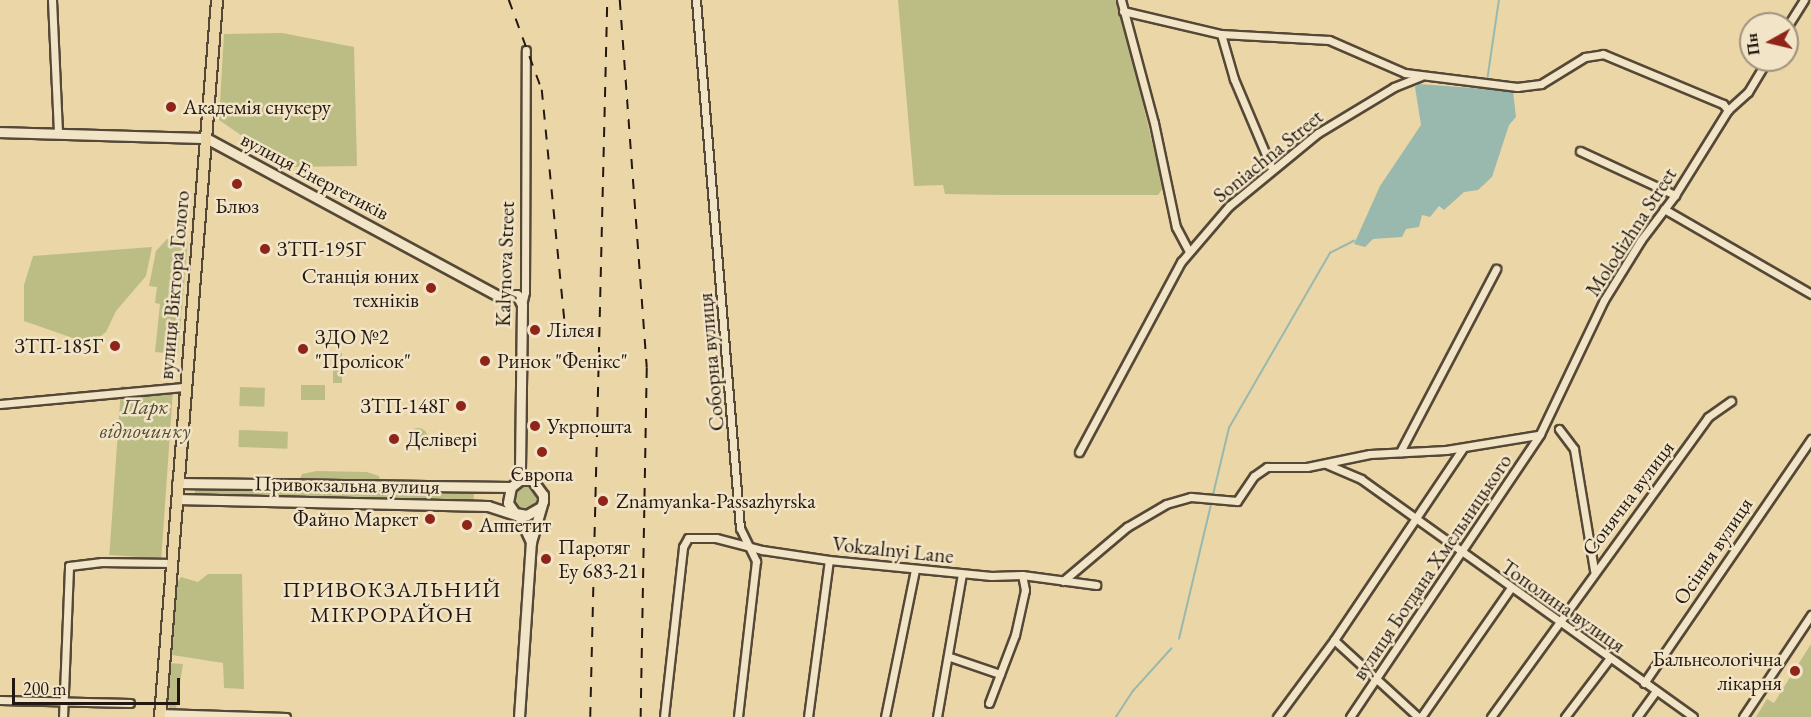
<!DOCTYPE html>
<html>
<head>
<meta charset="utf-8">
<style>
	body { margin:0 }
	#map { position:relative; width:1811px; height:717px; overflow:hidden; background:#ebd6a7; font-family:"EB Garamond",serif }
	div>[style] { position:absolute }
	.green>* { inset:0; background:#bbbd84; transform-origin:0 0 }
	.round { border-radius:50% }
	.water>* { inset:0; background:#99b8ae }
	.stream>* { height:1.5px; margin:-0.75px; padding:0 0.75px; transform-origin:0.75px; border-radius:0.75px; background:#99b8ae }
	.roads { filter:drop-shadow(2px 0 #554836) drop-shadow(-2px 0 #554836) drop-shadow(0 2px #554836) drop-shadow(0 -2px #554836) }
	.street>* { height:7px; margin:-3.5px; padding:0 3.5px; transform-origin:3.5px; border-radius:3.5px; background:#f2e4c6 }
	.secondary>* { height:9px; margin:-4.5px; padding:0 4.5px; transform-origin:4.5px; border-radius:4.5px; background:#f2e4c6 }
	.primary>* { height:10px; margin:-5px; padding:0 5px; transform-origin:5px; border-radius:5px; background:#ebd6a7 }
	.rail>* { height:1.5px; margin-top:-0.75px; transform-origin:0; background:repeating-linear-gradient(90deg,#231811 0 10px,transparent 0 20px) }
	.dots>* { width:16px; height:16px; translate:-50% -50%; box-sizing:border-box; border:3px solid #f2e4c6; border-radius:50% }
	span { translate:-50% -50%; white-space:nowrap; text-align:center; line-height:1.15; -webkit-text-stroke:5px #f2e4c6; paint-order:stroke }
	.poi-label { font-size:21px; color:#231811 }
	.left { translate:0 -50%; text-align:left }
	.right { translate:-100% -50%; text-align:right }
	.street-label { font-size:21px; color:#231811 }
	.park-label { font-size:21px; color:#514a34; font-style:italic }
	.neighbourhood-label { font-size:22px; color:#231811; letter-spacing:1.5px }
	.north { position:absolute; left:1739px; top:12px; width:60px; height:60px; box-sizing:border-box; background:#f2e4c6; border:2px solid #9f927e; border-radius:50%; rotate:262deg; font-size:16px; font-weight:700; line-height:24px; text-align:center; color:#231811 }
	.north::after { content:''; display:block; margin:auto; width:21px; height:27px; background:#8f2418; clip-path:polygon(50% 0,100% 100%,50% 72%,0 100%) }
	.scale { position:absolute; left:12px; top:678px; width:168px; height:27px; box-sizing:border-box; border:3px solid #231811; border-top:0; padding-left:8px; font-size:18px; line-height:21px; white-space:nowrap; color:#231811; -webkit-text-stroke:4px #f2e4c6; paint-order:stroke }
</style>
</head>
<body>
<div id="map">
	<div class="green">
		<div style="clip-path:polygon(898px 0,1118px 0,1163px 188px,1158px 195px,1004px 195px,945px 194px,943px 185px,914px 186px)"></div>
		<div style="clip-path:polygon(282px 33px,354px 47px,357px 166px,287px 167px,219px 120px,224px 34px)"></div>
		<div style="clip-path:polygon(167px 239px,188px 241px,178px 354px,155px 352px,160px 304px,155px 303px,157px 287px,149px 286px,156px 251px)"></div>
		<div style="clip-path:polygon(152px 247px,146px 276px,116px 311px,106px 332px,90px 344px,24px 321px,24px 285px,33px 256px)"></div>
		<div style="left:333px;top:353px;width:9px;height:30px"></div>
		<div style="left:301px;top:385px;width:24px;height:15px"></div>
		<div style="left:240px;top:387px;width:25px;height:19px;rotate:2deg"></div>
		<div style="left:173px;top:390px;width:169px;height:52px;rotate:94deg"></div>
		<div class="round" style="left:408px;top:428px;width:20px;height:20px"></div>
		<div style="left:239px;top:430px;width:49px;height:17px;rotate:2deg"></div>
		<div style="clip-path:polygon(317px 471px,367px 472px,379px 476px,381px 483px,298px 483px,302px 474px)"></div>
		<div class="round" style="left:515px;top:486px;width:24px;height:24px"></div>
		<div style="left:195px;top:487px;width:279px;height:9px;rotate:1deg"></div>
		<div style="clip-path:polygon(208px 574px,242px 574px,244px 689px,224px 688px,223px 663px,172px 655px,177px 583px,181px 577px,198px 582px)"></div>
		<div style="clip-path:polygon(1811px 644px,1811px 717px,1756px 717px,1767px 699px,1774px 703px)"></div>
		<div style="clip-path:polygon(169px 663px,183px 664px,176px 709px,170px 709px,166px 701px)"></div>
	</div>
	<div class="water">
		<div style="clip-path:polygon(1419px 84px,1513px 91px,1516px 117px,1509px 125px,1492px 177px,1478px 190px,1464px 192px,1444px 210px,1439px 206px,1430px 217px,1422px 215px,1419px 227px,1406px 229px,1402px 237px,1373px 239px,1365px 247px,1354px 244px,1380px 186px,1421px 125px,1415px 87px)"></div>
	</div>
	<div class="stream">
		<div style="left:1487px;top:81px;width:82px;rotate:-81.6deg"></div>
		<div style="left:1213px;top:495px;width:69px;rotate:-76.6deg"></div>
		<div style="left:1229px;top:428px;width:202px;rotate:-60deg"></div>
		<div style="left:1330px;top:253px;width:27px;rotate:-27deg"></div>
		<div style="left:1179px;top:639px;width:143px;rotate:-76.6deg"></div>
		<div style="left:1116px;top:717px;width:31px;rotate:-57deg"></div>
		<div style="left:1133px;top:691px;width:57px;rotate:-47.9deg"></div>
	</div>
	<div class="roads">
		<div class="street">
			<div style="left:52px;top:0;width:133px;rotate:87.4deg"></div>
			<div style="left:696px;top:0;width:530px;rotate:85.24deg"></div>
			<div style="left:740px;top:528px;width:37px;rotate:64deg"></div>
			<div style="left:756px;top:561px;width:157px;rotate:96.6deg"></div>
			<div style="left:1121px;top:0;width:127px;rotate:75deg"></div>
			<div style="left:1154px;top:123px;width:106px;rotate:78.1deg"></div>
			<div style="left:1176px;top:227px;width:27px;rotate:62deg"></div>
			<div style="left:1123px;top:11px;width:101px;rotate:13.2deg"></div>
			<div style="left:1221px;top:34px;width:108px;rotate:3.2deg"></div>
			<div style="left:1329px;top:40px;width:83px;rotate:23.5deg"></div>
			<div style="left:1405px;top:73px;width:113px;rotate:7.1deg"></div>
			<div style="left:1517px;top:87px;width:24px;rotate:-7deg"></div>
			<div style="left:1541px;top:84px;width:52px;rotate:-31.5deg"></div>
			<div style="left:1585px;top:57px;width:18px;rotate:-9deg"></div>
			<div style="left:1603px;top:54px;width:130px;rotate:22.6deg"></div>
			<div style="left:1723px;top:104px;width:8px;rotate:50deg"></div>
			<div style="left:1787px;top:27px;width:32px;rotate:-58deg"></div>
			<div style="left:1221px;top:34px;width:47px;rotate:73.9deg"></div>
			<div style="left:1234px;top:79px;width:98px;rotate:67.1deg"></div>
			<div style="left:1580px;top:151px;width:105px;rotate:24.9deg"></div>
			<div style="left:1664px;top:209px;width:170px;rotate:30deg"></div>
			<div style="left:522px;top:305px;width:13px;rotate:-77deg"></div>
			<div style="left:525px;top:292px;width:242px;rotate:-89.8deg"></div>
			<div style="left:0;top:404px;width:186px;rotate:-5.3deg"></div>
			<div style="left:1559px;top:429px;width:25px;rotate:53deg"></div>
			<div style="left:1574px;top:449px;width:123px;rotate:80.6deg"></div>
			<div style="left:1079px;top:452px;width:216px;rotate:-61.8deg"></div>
			<div style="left:1181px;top:262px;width:74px;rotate:-49.4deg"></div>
			<div style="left:1229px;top:206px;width:115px;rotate:-39.4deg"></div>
			<div style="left:1318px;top:133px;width:89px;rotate:-31.2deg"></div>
			<div style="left:1394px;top:87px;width:29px;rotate:-22deg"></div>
			<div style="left:1400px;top:452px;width:207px;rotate:-62.3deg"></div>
			<div style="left:1326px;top:464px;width:38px;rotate:23deg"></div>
			<div style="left:1361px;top:479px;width:408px;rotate:35.6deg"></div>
			<div style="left:1063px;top:581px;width:84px;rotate:-40.2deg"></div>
			<div style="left:1127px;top:527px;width:45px;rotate:-30.5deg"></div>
			<div style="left:1166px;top:504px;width:26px;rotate:-16deg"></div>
			<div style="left:1191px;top:497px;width:46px;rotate:5deg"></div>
			<div style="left:1237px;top:501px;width:30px;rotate:-56deg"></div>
			<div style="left:1254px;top:476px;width:16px;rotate:-35deg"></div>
			<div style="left:1267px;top:467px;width:40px"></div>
			<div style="left:1307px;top:467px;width:64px;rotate:-11.7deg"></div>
			<div style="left:1370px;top:454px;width:76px;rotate:-3deg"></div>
			<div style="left:1446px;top:450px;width:93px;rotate:-9.3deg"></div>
			<div style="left:1334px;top:640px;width:114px;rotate:42.5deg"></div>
			<div style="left:950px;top:657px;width:53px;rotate:18.8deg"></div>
			<div style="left:1644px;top:683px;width:296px;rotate:-55.6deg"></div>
			<div style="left:0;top:700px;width:130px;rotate:1.3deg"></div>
			<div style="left:989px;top:703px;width:73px;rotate:-69.1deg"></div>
			<div style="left:1015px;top:635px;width:46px;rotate:-77.5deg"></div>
			<div style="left:1025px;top:590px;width:15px;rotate:-101deg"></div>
			<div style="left:160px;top:713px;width:126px;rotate:1.8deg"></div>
			<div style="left:63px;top:717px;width:151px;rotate:-87.7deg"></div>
			<div style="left:69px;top:566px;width:33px;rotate:-7deg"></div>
			<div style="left:102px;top:562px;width:69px;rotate:0.8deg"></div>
			<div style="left:664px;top:717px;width:171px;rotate:-83.6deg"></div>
			<div style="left:683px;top:547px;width:10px;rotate:-61deg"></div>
			<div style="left:688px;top:538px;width:28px"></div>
			<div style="left:716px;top:538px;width:48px;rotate:14.6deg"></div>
			<div style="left:762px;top:550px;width:68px;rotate:8.5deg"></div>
			<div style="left:829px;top:560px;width:163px;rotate:5.6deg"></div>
			<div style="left:991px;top:576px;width:31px;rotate:-2deg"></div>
			<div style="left:1022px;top:575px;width:75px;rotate:7.7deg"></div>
			<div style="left:808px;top:717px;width:158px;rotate:-82.4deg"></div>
			<div style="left:885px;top:717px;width:151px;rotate:-78.5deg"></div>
			<div style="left:937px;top:717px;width:145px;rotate:-80.1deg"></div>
			<div style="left:1277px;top:717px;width:96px;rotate:-53.5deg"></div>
			<div style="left:1334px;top:640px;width:231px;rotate:-56.1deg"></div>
			<div style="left:1350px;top:717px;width:341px;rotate:-56.1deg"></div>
			<div style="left:1540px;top:434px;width:148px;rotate:-64.5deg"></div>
			<div style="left:1604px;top:300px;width:70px;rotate:-58.3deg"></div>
			<div style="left:1641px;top:240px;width:56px;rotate:-52.9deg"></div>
			<div style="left:1675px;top:195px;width:100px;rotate:-58.1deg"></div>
			<div style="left:1728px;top:110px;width:27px;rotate:-42deg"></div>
			<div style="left:1748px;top:92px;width:37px;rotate:-59deg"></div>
			<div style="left:1421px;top:717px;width:156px;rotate:-55.2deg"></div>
			<div style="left:1491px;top:717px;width:370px;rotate:-54.1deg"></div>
			<div style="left:1708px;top:417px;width:28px;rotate:-35deg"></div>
			<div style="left:1565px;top:717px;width:73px;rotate:-52.8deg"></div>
			<div style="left:1637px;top:717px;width:32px;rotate:-54deg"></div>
			<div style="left:1743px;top:717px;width:123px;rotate:-56.3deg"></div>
		</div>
		<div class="secondary">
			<div style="left:0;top:132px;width:206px;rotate:1.7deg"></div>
			<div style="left:206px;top:138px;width:332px;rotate:28.4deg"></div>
			<div style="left:498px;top:296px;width:19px;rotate:-3deg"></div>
			<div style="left:517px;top:295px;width:11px;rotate:63deg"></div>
			<div style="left:522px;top:305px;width:175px;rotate:90.7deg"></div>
			<div style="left:177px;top:483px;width:334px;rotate:0.7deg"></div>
			<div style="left:176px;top:499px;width:312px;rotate:1.3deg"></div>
			<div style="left:488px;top:506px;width:33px;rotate:18deg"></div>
			<div style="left:519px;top:516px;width:29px;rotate:65deg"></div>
			<div style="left:519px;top:717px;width:175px;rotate:-86.1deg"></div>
			<div style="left:531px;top:542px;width:43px;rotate:-73.7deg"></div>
			<div style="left:543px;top:501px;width:6px;rotate:-90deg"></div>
			<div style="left:543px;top:495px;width:19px;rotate:-126deg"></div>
			<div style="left:532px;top:480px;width:12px;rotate:180deg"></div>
			<div style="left:520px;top:480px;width:11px;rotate:142deg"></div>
			<div style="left:511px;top:487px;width:16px;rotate:101deg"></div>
			<div style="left:508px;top:503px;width:12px;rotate:55deg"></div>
			<div style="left:515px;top:513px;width:12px;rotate:9deg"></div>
			<div style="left:527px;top:515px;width:16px;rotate:-30deg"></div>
		</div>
		<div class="primary">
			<div style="left:160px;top:717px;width:719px;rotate:-85.45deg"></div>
		</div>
	</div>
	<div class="rail">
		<div style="left:509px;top:0;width:96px;rotate:69.9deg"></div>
		<div style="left:542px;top:90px;width:247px;rotate:84.4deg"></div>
		<div style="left:620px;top:0;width:369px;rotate:85.8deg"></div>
		<div style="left:647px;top:368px;width:349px;rotate:91deg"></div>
		<div style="left:590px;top:717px;width:717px;rotate:-88.64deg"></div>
	</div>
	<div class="dots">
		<div style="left:171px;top:107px;background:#8f2418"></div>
		<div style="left:237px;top:184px;background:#8f2418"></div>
		<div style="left:265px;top:249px;background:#8f2418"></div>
		<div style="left:431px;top:288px;background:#8f2418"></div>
		<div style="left:535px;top:330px;background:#8f2418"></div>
		<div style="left:115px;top:346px;background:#8f2418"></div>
		<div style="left:303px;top:349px;background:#8f2418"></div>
		<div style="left:485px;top:361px;background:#8f2418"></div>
		<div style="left:461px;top:406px;background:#8f2418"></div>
		<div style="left:535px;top:426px;background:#8f2418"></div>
		<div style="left:394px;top:439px;background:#8f2418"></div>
		<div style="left:542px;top:452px;background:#8f2418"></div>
		<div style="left:603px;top:501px;background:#8f2418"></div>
		<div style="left:430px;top:519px;background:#8f2418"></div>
		<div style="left:467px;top:525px;background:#8f2418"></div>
		<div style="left:546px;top:559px;background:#8f2418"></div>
		<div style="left:1795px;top:671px;background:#8f2418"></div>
	</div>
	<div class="poi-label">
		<span class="left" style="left:183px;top:107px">Академія снукеру</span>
		<span style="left:237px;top:206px">Блюз</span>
		<span class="left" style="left:277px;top:249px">ЗТП-195Г</span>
		<span class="right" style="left:419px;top:288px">Станція юних<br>техніків</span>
		<span class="left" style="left:547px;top:330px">Лілея</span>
		<span class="left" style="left:315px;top:349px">ЗДО №2<br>"Пролісок"</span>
		<span class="right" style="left:103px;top:346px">ЗТП-185Г</span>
		<span class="left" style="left:497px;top:361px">Ринок "Фенікс"</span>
		<span class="right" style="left:449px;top:406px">ЗТП-148Г</span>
		<span class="left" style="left:547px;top:426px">Укрпошта</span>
		<span class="left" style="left:406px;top:439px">Делівері</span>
		<span style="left:542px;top:474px">Європа</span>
		<span class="left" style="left:616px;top:501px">Znamyanka-Passazhyrska</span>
		<span class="right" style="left:418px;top:519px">Файно Маркет</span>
		<span class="left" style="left:479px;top:525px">Аппетит</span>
		<span class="left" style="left:558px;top:559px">Паротяг<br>Еу 683-21</span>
		<span class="right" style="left:1782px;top:671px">Бальнеологічна<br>лікарня</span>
	</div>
	<div class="street-label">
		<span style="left:1268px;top:156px;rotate:-39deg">Soniachna Street</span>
		<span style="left:315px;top:176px;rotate:28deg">вулиця Енергетиків</span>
		<span style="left:1631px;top:232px;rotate:-57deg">Molodizhna Street</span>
		<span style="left:505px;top:264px;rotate:-88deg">Kalynova Street</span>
		<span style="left:174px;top:285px;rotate:-85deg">вулиця Віктора Голого</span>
		<span style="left:711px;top:362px;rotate:-95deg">Соборна вулиця</span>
		<span style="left:347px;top:485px;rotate:1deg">Привокзальна вулиця</span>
		<span style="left:1628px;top:498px;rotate:-53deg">Сонячна вулиця</span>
		<span style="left:893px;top:550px;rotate:6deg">Vokzalnyi Lane</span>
		<span style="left:1713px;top:551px;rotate:-56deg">Осіння вулиця</span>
		<span style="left:1432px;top:567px;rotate:-56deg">вулиця Богдана Хмельницького</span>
		<span style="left:1563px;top:606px;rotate:35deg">Тополина вулиця</span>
	</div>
	<div class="park-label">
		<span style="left:145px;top:419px">Парк<br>відпочинку</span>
	</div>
	<div class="neighbourhood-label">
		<span style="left:392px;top:602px">ПРИВОКЗАЛЬНИЙ<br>МІКРОРАЙОН</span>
	</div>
	<div class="north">Пн</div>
	<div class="scale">200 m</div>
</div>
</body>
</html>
